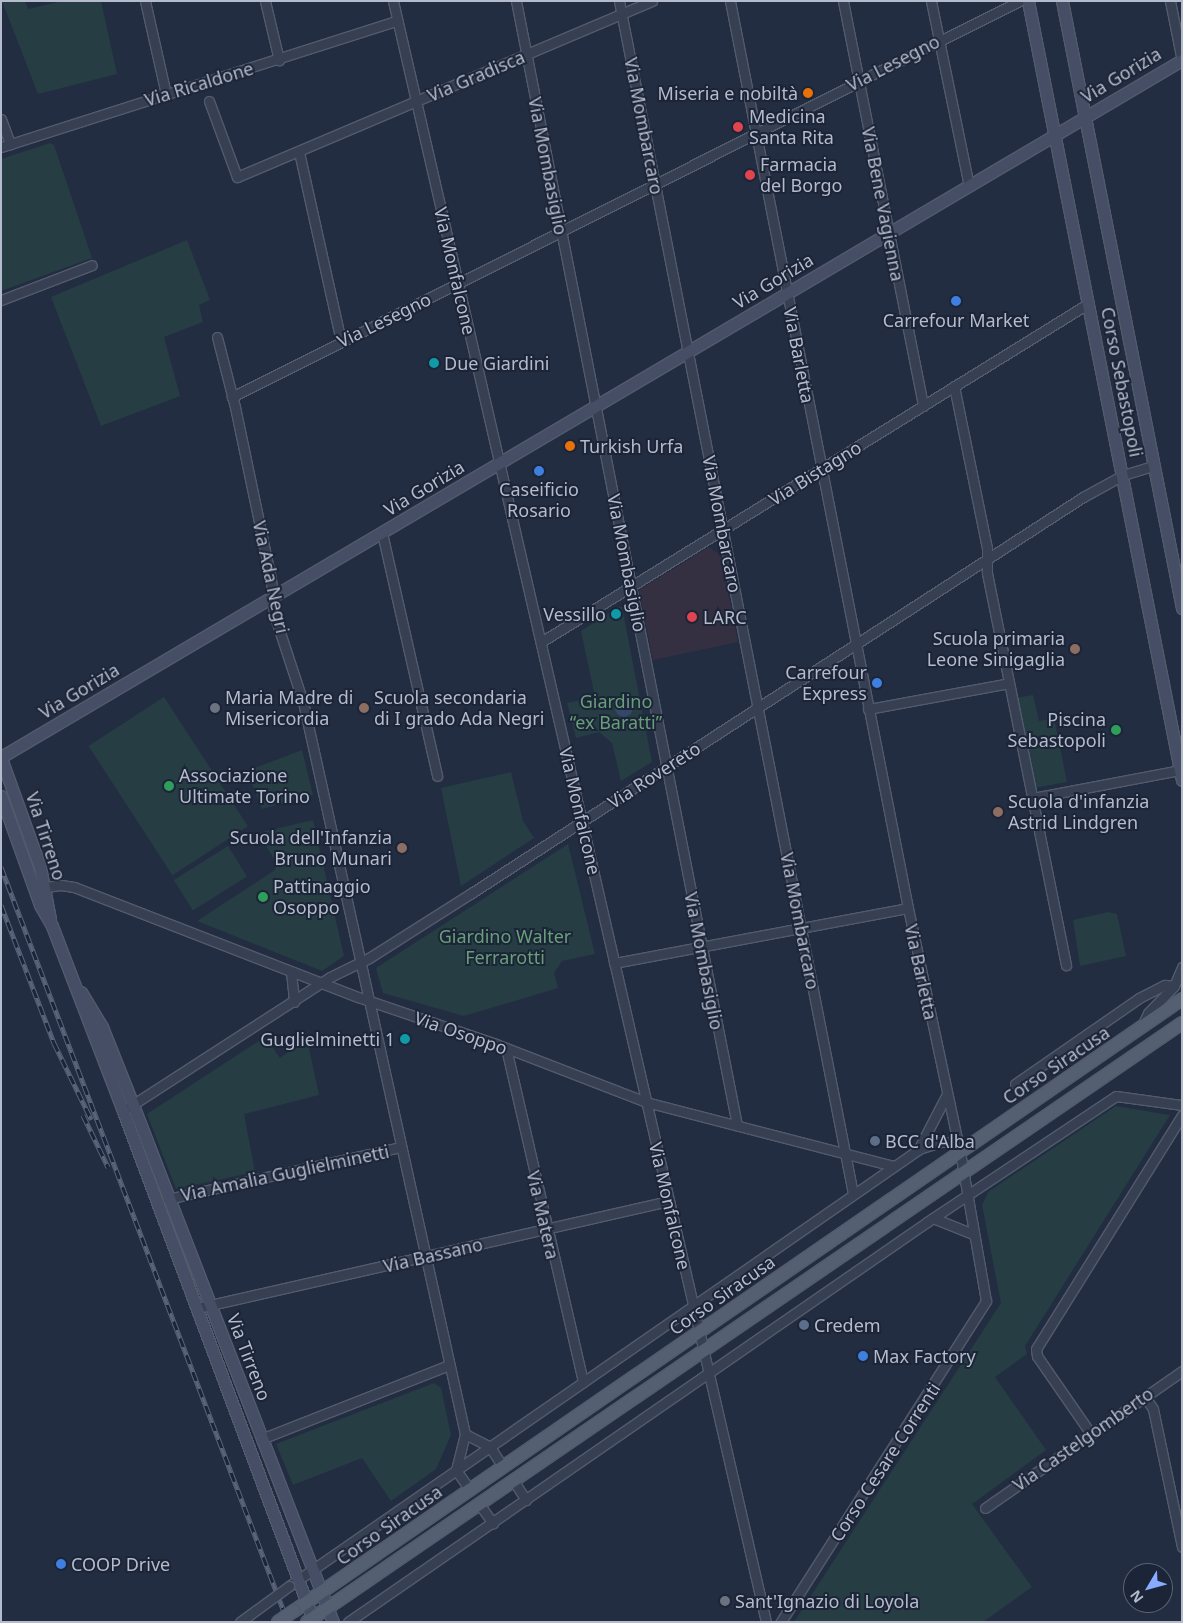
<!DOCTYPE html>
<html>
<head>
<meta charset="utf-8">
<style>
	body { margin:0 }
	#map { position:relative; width:1183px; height:1623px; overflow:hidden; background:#232d42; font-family:"Noto Sans",sans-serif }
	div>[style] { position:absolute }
	.medical>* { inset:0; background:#343042 }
	.green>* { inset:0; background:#253d43; transform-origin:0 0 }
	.water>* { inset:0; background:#34476a }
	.round { border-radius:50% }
	.roads { filter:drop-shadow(1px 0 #525b6c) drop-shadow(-1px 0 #525b6c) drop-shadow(0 1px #525b6c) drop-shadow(0 -1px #525b6c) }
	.street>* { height:9px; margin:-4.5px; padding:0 4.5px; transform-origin:4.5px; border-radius:4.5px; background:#374052 }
	.secondary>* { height:11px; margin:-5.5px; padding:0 5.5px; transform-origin:5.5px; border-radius:5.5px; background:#454e65 }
	.primary>* { height:12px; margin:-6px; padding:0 6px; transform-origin:6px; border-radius:6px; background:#555f72 }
	.rail>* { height:5px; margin-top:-2.5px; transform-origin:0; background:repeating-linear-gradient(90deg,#1c2537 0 9px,#596379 0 18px); box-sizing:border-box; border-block:1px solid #596379 }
	.bridges { filter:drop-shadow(1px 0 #525b6c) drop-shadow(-1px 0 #525b6c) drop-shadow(0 1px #525b6c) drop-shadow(0 -1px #525b6c) }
	.street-bridge>* { height:9px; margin:-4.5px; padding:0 4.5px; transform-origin:4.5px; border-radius:4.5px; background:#374052 }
	.primary-bridge>* { height:12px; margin:-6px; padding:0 6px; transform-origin:6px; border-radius:6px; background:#555f72 }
	.dots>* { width:14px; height:14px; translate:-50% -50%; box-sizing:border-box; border:2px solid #1c2537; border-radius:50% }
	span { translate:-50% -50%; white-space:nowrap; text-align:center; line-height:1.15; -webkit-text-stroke:4px #1c2537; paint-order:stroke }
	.street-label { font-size:18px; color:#b4bbcc }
	.poi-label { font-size:18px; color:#b4bbcc }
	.right { translate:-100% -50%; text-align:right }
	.left { translate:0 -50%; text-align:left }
	.park-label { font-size:18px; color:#689f7a }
	.frame { position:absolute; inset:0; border:2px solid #b4bbcc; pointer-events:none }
	.north { position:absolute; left:1123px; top:1563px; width:50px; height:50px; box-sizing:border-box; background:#1c2537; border:1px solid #596173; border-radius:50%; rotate:233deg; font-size:14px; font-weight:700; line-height:20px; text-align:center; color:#b4bbcc }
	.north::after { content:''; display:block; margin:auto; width:18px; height:22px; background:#86abff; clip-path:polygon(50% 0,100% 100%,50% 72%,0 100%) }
</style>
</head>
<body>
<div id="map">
	<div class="medical">
		<div style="clip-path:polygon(709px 547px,720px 555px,738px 642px,653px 660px,639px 590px)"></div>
	</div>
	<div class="green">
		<div style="clip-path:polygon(2px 1px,25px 1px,28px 9px,63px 1px,101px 1px,117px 74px,38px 94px)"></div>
		<div style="clip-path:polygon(50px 143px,54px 145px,92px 258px,1px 291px,1px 159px)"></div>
		<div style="clip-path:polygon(187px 240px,210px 300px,199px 305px,203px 322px,164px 337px,180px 396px,101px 426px,51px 297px)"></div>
		<div style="clip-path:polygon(618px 607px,622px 607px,652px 762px,621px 781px,612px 743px,599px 732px,576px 738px,567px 703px,595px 697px,581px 631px)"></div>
		<div style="clip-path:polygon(1033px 695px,1039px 721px,1054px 718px,1067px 782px,1034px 788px,1016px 698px)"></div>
		<div style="left:164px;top:697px;width:154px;height:90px;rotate:57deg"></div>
		<div style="clip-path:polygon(302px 750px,313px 795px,262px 809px,247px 771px)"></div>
		<div style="clip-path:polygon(511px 772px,523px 821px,534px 838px,461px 886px,441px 788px)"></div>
		<div style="clip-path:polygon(313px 820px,344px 956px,322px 971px,197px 921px,275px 870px,276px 862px,258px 833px)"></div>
		<div style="clip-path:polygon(568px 844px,595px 954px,562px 961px,554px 973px,558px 988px,464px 1016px,383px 993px,376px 968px)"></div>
		<div style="left:228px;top:846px;width:36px;height:64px;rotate:58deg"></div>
		<div style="clip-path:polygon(1108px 912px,1117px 914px,1126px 956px,1080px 966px,1073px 920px)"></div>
		<div style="clip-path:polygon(265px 1037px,280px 1058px,307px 1039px,319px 1095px,244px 1114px,255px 1172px,176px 1189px,147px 1114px)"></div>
		<div style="clip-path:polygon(1116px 1106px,1170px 1115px,1025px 1346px,1027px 1354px,995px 1377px,1046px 1450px,972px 1504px,1032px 1587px,983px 1622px,794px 1622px,1001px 1303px,982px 1205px,988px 1192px)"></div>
		<div style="clip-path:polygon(434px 1383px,441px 1388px,451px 1435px,436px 1469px,391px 1501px,362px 1458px,293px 1485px,276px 1444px)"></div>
	</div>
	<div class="water">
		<div class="round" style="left:615px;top:699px;width:18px;height:18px"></div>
	</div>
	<div class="roads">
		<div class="street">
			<div style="left:145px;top:1px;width:95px;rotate:77.3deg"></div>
			<div style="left:265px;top:1px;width:61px;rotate:76.7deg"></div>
			<div style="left:393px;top:1px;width:1663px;rotate:77.04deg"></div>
			<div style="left:516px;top:1px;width:1146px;rotate:78.88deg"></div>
			<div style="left:619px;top:1px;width:1216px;rotate:78.9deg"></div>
			<div style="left:730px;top:1px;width:924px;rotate:78.9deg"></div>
			<div style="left:908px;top:908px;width:249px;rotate:78deg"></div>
			<div style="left:960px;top:1152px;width:151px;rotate:80.1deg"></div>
			<div style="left:986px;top:1301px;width:381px;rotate:122.6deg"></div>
			<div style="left:843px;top:1px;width:413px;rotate:78.8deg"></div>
			<div style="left:931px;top:1px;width:189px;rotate:78.4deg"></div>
			<div style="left:1170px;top:1px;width:61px;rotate:78.7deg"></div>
			<div style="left:209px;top:101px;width:81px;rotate:69.8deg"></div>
			<div style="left:237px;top:177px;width:451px;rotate:-23deg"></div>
			<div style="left:1px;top:119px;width:27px;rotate:70deg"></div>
			<div style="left:1px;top:147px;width:416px;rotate:-17.7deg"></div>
			<div style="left:299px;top:152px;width:194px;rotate:77.5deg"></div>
			<div style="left:1px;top:300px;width:97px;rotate:-21deg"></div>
			<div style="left:217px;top:337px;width:72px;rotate:75.6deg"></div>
			<div style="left:235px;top:407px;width:176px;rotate:78.2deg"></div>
			<div style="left:271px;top:579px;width:35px;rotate:85deg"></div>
			<div style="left:274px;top:614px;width:93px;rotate:71.8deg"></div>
			<div style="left:303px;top:702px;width:740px;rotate:77.52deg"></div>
			<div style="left:463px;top:1425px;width:9px;rotate:77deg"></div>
			<div style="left:465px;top:1434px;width:37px;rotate:104deg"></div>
			<div style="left:456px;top:1470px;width:24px;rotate:55deg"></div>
			<div style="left:954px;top:386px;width:165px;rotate:78.5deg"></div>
			<div style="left:987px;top:548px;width:25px;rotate:90deg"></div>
			<div style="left:987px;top:573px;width:400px;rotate:78.6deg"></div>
			<div style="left:232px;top:397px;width:881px;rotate:-26.71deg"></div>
			<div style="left:382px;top:533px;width:249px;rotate:77.2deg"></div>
			<div style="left:541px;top:642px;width:644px;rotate:-31.74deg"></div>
			<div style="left:868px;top:709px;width:143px;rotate:-10.4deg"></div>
			<div style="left:1032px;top:798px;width:151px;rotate:-10.7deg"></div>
			<div style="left:39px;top:888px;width:22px;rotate:-8deg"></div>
			<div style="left:61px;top:885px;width:13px;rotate:9deg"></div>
			<div style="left:74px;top:887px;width:305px;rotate:21.2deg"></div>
			<div style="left:358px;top:997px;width:146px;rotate:18.8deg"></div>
			<div style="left:496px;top:1044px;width:161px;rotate:21.1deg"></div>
			<div style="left:646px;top:1102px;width:255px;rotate:14.5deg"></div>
			<div style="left:614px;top:963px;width:299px;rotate:-10.6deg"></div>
			<div style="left:291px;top:972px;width:30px;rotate:84deg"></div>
			<div style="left:1142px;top:1026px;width:14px;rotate:-65deg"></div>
			<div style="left:1148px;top:1013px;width:37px;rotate:-46deg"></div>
			<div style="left:1174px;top:986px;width:21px;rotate:-67deg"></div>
			<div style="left:506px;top:1048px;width:343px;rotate:77deg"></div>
			<div style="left:1015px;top:1084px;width:151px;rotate:-34.7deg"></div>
			<div style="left:1139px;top:998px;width:29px;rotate:-27deg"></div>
			<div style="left:1165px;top:985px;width:9px;rotate:6deg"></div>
			<div style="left:129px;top:1107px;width:239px;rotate:-32.9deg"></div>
			<div style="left:330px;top:977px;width:43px;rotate:-26deg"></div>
			<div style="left:369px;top:958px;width:120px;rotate:-32.4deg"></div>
			<div style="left:470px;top:894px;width:730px;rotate:-32.93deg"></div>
			<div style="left:1083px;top:497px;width:46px;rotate:-28.8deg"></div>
			<div style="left:1123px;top:475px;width:31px;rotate:-17deg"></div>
			<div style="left:919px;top:1149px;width:23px;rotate:-18deg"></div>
			<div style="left:941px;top:1142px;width:16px"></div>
			<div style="left:168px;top:1199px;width:239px;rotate:-12.6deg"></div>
			<div style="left:933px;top:1218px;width:43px;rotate:21.8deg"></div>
			<div style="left:197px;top:1308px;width:484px;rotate:-12.8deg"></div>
			<div style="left:1145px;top:1397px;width:14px;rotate:56deg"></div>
			<div style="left:1153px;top:1409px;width:141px;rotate:78.1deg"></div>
			<div style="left:465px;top:1434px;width:28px;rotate:27deg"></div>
			<div style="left:490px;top:1447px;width:24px;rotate:57deg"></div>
			<div style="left:1091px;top:1434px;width:95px;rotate:-124.7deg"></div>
			<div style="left:1037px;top:1356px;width:7px;rotate:-98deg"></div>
			<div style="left:1036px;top:1349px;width:276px;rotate:-58deg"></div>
			<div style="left:261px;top:1439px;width:202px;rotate:-21.5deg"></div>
			<div style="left:513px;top:1480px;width:24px;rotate:57deg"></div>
			<div style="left:479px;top:1504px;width:24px;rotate:54deg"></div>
			<div style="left:985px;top:1508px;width:240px;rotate:-34.8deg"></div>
			<div style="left:289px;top:1586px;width:765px;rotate:-34.73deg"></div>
			<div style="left:918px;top:1150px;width:61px;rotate:-62.6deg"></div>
			<div style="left:348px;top:1622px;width:704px;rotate:-34.64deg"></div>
			<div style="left:927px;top:1222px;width:227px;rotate:-33.7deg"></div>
			<div style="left:1116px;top:1096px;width:67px;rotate:7.8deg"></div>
		</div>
		<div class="secondary">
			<div style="left:1028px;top:1px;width:794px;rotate:78.82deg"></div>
			<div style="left:1062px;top:1px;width:619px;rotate:78.82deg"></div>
			<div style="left:1px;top:757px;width:1371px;rotate:-30.55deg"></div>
			<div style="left:1px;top:758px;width:116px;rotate:70.3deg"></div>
			<div style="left:40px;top:867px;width:53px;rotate:79.1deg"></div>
			<div style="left:1px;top:796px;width:116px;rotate:70.3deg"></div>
			<div style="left:40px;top:905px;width:24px;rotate:60deg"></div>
			<div style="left:52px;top:926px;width:198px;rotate:69deg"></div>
			<div style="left:123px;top:1111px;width:546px;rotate:69.51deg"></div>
			<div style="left:81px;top:992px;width:41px;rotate:59deg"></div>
			<div style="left:102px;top:1027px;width:84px;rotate:68.3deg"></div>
			<div style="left:133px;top:1105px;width:554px;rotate:68.85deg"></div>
		</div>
		<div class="primary">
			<div style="left:294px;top:1611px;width:1078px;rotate:-34.57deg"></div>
			<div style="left:307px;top:1622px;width:1060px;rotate:-34.39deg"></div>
		</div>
	</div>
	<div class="rail">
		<div style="left:1px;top:867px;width:808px;rotate:69.19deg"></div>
		<div style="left:1px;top:905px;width:148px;rotate:69deg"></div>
		<div style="left:54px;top:1043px;width:85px;rotate:64deg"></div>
		<div style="left:83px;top:1115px;width:58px;rotate:64.3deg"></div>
	</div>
	<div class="bridges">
		<div class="street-bridge">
			<div style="left:240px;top:1622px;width:61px;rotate:-36.3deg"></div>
		</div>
		<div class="primary-bridge">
			<div style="left:278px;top:1622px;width:19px;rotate:-35deg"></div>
		</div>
	</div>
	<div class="dots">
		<div style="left:808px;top:93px;background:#e8710a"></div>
		<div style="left:738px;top:127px;background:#e0444e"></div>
		<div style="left:750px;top:175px;background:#e0444e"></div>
		<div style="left:956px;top:301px;background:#3f7fe0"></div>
		<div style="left:434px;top:363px;background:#0f9aa8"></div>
		<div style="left:570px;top:446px;background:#e8710a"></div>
		<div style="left:539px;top:471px;background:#3f7fe0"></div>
		<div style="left:616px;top:614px;background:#0f9aa8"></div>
		<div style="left:692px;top:617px;background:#e0444e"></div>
		<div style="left:1075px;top:649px;background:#8d6e63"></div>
		<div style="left:877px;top:683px;background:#3f7fe0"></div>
		<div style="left:215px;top:708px;background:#6b7280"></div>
		<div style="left:364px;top:708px;background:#8d6e63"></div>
		<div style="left:1116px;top:730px;background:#2e9e5b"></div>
		<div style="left:169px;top:786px;background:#2e9e5b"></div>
		<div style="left:998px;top:812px;background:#8d6e63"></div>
		<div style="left:402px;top:848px;background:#8d6e63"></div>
		<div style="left:263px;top:897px;background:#2e9e5b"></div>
		<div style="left:405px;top:1039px;background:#0f9aa8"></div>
		<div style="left:875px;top:1141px;background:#5c6f8a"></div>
		<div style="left:804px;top:1325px;background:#5c6f8a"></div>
		<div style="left:863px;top:1356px;background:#3f7fe0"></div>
		<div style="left:61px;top:1564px;background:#3f7fe0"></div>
		<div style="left:725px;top:1601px;background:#6b7280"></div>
	</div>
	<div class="street-label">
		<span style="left:893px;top:63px;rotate:-27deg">Via Lesegno</span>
		<span style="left:1121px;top:75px;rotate:-31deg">Via Gorizia</span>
		<span style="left:476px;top:76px;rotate:-23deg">Via Gradisca</span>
		<span style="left:199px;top:84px;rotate:-17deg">Via Ricaldone</span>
		<span style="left:644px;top:126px;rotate:79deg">Via Mombarcaro</span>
		<span style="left:548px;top:166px;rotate:79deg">Via Mombasiglio</span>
		<span style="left:883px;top:204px;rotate:79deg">Via Bene Vagienna</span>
		<span style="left:455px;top:271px;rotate:77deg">Via Monfalcone</span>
		<span style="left:773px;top:281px;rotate:-31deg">Via Gorizia</span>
		<span style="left:384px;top:320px;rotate:-26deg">Via Lesegno</span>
		<span style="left:799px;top:355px;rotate:79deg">Via Barletta</span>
		<span style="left:1122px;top:382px;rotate:79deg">Corso Sebastopoli</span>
		<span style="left:815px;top:473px;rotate:-32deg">Via Bistagno</span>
		<span style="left:424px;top:488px;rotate:-31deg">Via Gorizia</span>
		<span style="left:722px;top:524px;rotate:79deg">Via Mombarcaro</span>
		<span style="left:627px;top:563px;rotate:79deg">Via Mombasiglio</span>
		<span style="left:271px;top:577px;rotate:78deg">Via Ada Negri</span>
		<span style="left:79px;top:691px;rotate:-31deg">Via Gorizia</span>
		<span style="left:654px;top:775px;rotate:-33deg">Via Rovereto</span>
		<span style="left:580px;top:811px;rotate:77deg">Via Monfalcone</span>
		<span style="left:46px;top:836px;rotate:72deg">Via Tirreno</span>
		<span style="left:800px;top:921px;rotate:79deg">Via Mombarcaro</span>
		<span style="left:704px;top:961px;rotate:79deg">Via Mombasiglio</span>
		<span style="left:921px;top:972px;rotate:78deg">Via Barletta</span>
		<span style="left:461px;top:1033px;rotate:19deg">Via Osoppo</span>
		<span style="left:1056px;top:1065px;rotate:-34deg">Corso Siracusa</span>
		<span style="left:285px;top:1173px;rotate:-12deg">Via Amalia Guglielminetti</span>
		<span style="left:670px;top:1206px;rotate:77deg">Via Monfalcone</span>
		<span style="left:543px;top:1215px;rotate:77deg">Via Matera</span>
		<span style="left:433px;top:1255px;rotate:-13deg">Via Bassano</span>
		<span style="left:722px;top:1295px;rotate:-35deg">Corso Siracusa</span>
		<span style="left:249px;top:1357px;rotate:69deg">Via Tirreno</span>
		<span style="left:1083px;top:1439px;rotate:-35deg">Via Castelgomberto</span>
		<span style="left:885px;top:1462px;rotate:-57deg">Corso Cesare Correnti</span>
		<span style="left:389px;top:1525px;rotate:-35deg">Corso Siracusa</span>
	</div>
	<div class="poi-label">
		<span class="right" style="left:798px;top:93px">Miseria e nobiltà</span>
		<span class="left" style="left:749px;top:127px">Medicina<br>Santa Rita</span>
		<span class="left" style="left:760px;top:175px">Farmacia<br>del Borgo</span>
		<span style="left:956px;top:320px">Carrefour Market</span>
		<span class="left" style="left:444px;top:363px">Due Giardini</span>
		<span class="left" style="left:580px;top:446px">Turkish Urfa</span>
		<span style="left:539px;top:500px">Caseificio<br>Rosario</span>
		<span class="right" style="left:606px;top:614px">Vessillo</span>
		<span class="left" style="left:703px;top:617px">LARC</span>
		<span class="right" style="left:1065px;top:649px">Scuola primaria<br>Leone Sinigaglia</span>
		<span class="right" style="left:867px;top:683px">Carrefour<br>Express</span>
		<span class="left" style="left:225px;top:708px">Maria Madre di<br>Misericordia</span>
		<span class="left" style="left:374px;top:708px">Scuola secondaria<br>di I grado Ada Negri</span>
		<span class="right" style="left:1106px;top:730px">Piscina<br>Sebastopoli</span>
		<span class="left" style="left:179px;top:786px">Associazione<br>Ultimate Torino</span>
		<span class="left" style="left:1008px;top:812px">Scuola d'infanzia<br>Astrid Lindgren</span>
		<span class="right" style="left:392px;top:848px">Scuola dell'Infanzia<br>Bruno Munari</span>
		<span class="left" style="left:273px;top:897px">Pattinaggio<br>Osoppo</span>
		<span class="right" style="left:395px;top:1039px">Guglielminetti 1</span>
		<span class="left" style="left:885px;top:1141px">BCC d'Alba</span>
		<span class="left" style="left:814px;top:1325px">Credem</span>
		<span class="left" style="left:873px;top:1356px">Max Factory</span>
		<span class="left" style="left:71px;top:1564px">COOP Drive</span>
		<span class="left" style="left:735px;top:1601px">Sant'Ignazio di Loyola</span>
	</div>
	<div class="park-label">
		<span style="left:616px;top:712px">Giardino<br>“ex Baratti”</span>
		<span style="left:505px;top:947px">Giardino Walter<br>Ferrarotti</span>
	</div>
	<div class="frame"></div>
	<div class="north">N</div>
</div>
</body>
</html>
